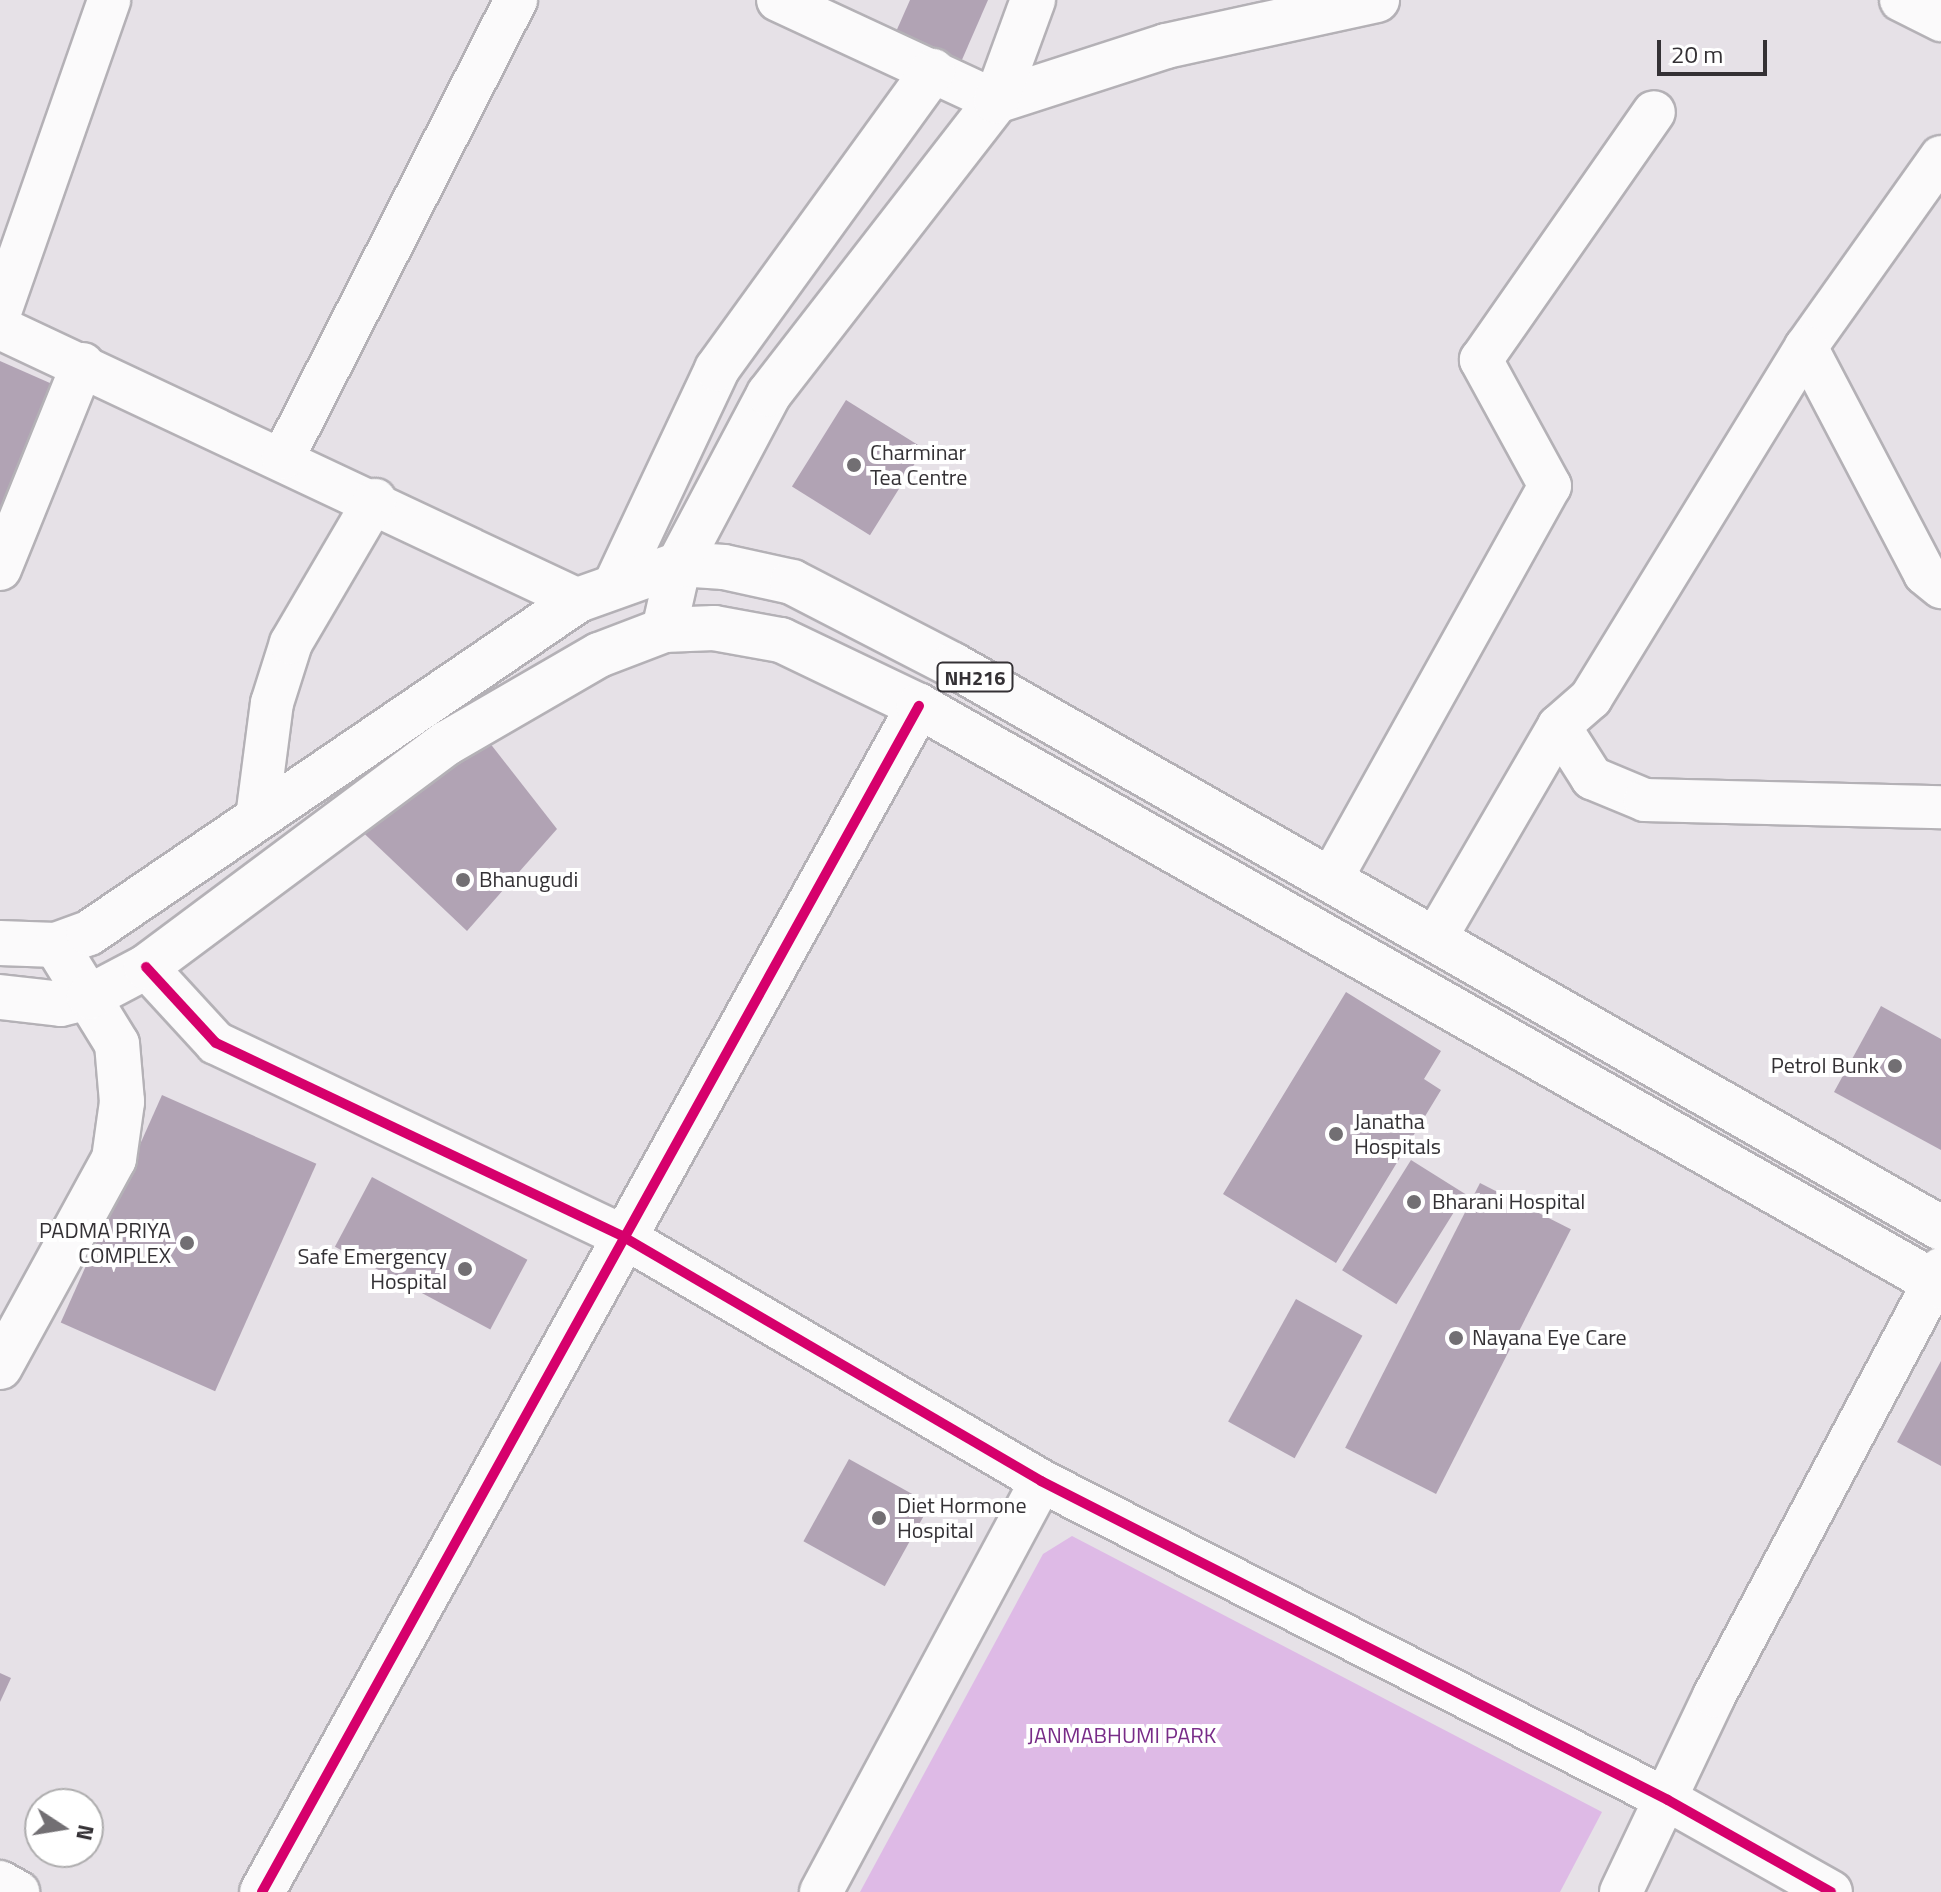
<!DOCTYPE html>
<html>
<head>
<meta charset="utf-8">
<style>
	body { margin:0 }
	#map { position:relative; width:1941px; height:1892px; overflow:hidden; background:#e6e1e7; font-family:"Titillium Web",sans-serif }
	div>[style] { position:absolute }
	.green>* { inset:0; background:#debae6 }
	.building>* { inset:0; background:#b1a3b4; transform-origin:0 0 }
	.roads { filter:drop-shadow(2px 0 #b4b1b6) drop-shadow(-2px 0 #b4b1b6) drop-shadow(0 2px #b4b1b6) drop-shadow(0 -2px #b4b1b6) }
	.street>* { height:42px; margin:-21px; padding:0 21px; transform-origin:21px; border-radius:21px; background:#fbfafb }
	.secondary>* { height:44px; margin:-22px; padding:0 22px; transform-origin:22px; border-radius:22px; background:#fbfafb }
	.highway>* { height:44px; margin:-22px; padding:0 22px; transform-origin:22px; border-radius:22px; background:#fbfafb }
	.cycleway>* { height:10px; margin:-5px; padding:0 5px; transform-origin:5px; border-radius:5px; background:#d6006c }
	.dots>* { width:22px; height:22px; translate:-50% -50%; box-sizing:border-box; border:4px solid #fff; border-radius:50% }
	span { translate:-50% -50%; white-space:nowrap; text-align:center; line-height:1.15; -webkit-text-stroke:8px #fff; paint-order:stroke }
	.shield-label span { padding:2px 6px; background:#fff; border:2px solid; border-radius:6px; -webkit-text-stroke-width:0 }
	.shield-label { font-size:20px; color:#343135; font-weight:700 }
	.poi-label { font-size:22px; color:#343135 }
	.left { translate:0 -50%; text-align:left }
	.right { translate:-100% -50%; text-align:right }
	.park-label { font-size:22px; color:#782c88 }
	.north { position:absolute; left:24px; top:1788px; width:80px; height:80px; box-sizing:border-box; background:#fff; border:2px solid #aeadae; border-radius:50%; rotate:102deg; font-size:22px; font-weight:700; line-height:32px; text-align:center; color:#343135 }
	.north::after { content:''; display:block; margin:auto; width:28px; height:36px; background:#726f73; clip-path:polygon(50% 0,100% 100%,50% 72%,0 100%) }
	.scale { position:absolute; left:1657px; top:40px; width:110px; height:36px; box-sizing:border-box; border:4px solid #343135; border-top:0; padding-left:10px; font-size:24px; line-height:28px; white-space:nowrap; color:#343135; -webkit-text-stroke:6px #fff; paint-order:stroke }
</style>
</head>
<body>
<div id="map">
	<div class="green">
		<div style="clip-path:polygon(1072px 1536px,1602px 1812px,1560px 1892px,860px 1892px,1043px 1554px)"></div>
	</div>
	<div class="building">
		<div style="clip-path:polygon(910px 0,988px 0,961px 62px,895px 34px)"></div>
		<div style="clip-path:polygon(0 361px,59px 387px,0 524px)"></div>
		<div style="left:846px;top:400px;width:92px;height:102px;rotate:32deg"></div>
		<div style="clip-path:polygon(489px 742px,557px 829px,467px 931px,352px 822px)"></div>
		<div style="clip-path:polygon(1346px 992px,1441px 1051px,1424px 1079px,1441px 1090px,1336px 1263px,1223px 1194px)"></div>
		<div style="clip-path:polygon(1881px 1006px,1941px 1039px,1941px 1150px,1834px 1092px)"></div>
		<div style="left:162px;top:1095px;width:169px;height:249px;rotate:24deg"></div>
		<div style="left:1411px;top:1160px;width:64px;height:130px;rotate:32deg"></div>
		<div style="left:372px;top:1177px;width:176px;height:79px;rotate:28deg"></div>
		<div style="left:1480px;top:1183px;width:102px;height:297px;rotate:27deg"></div>
		<div style="left:1296px;top:1299px;width:76px;height:140px;rotate:29deg"></div>
		<div style="clip-path:polygon(1941px 1361px,1941px 1466px,1897px 1442px)"></div>
		<div style="left:849px;top:1459px;width:93px;height:94px;rotate:29deg"></div>
		<div style="clip-path:polygon(0 1673px,11px 1678px,0 1702px)"></div>
	</div>
	<div class="roads">
		<div class="street">
			<div style="left:778px;top:0;width:240px;rotate:24.9deg"></div>
			<div style="left:1901px;top:0;width:45px;rotate:26.6deg"></div>
			<div style="left:1941px;top:157px;width:233px;rotate:125.4deg"></div>
			<div style="left:1806px;top:347px;width:412px;rotate:121.5deg"></div>
			<div style="left:1591px;top:698px;width:43px;rotate:138.8deg"></div>
			<div style="left:1559px;top:726px;width:62px;rotate:57.6deg"></div>
			<div style="left:1592px;top:778px;width:57px;rotate:22.5deg"></div>
			<div style="left:1645px;top:800px;width:296px;rotate:1.4deg"></div>
			<div style="left:0;top:312px;width:330px;rotate:-70.7deg"></div>
			<div style="left:0;top:328px;width:639px;rotate:25.2deg"></div>
			<div style="left:1806px;top:347px;width:256px;rotate:62.3deg"></div>
			<div style="left:1925px;top:574px;width:21px;rotate:39deg"></div>
			<div style="left:283px;top:458px;width:514px;rotate:-63.04deg"></div>
			<div style="left:0;top:569px;width:221px;rotate:-68deg"></div>
			<div style="left:257px;top:818px;width:116px;rotate:-82.6deg"></div>
			<div style="left:272px;top:703px;width:63px;rotate:-72.4deg"></div>
			<div style="left:291px;top:643px;width:166px;rotate:-59.6deg"></div>
			<div style="left:1331px;top:879px;width:450px;rotate:-60.9deg"></div>
			<div style="left:1550px;top:486px;width:144px;rotate:-118.7deg"></div>
			<div style="left:1481px;top:360px;width:302px;rotate:-55.1deg"></div>
			<div style="left:1435px;top:939px;width:246px;rotate:-59.8deg"></div>
			<div style="left:146px;top:967px;width:103px;rotate:47.4deg"></div>
			<div style="left:216px;top:1043px;width:450px;rotate:25.4deg"></div>
			<div style="left:622px;top:1236px;width:485px;rotate:30.3deg"></div>
			<div style="left:1041px;top:1481px;width:703px;rotate:26.97deg"></div>
			<div style="left:1668px;top:1800px;width:187px;rotate:29.4deg"></div>
			<div style="left:0;top:1882px;width:21px;rotate:29deg"></div>
			<div style="left:821px;top:1892px;width:466px;rotate:-61.8deg"></div>
			<div style="left:1621px;top:1892px;width:217px;rotate:-64.6deg"></div>
			<div style="left:1714px;top:1696px;width:484px;rotate:-62deg"></div>
		</div>
		<div class="secondary">
			<div style="left:996px;top:101px;width:179px;rotate:-17.9deg"></div>
			<div style="left:1166px;top:46px;width:216px;rotate:-12.3deg"></div>
			<div style="left:616px;top:584px;width:238px;rotate:-64.8deg"></div>
			<div style="left:717px;top:369px;width:368px;rotate:-54.1deg"></div>
			<div style="left:664px;top:630px;width:68px;rotate:-77.2deg"></div>
			<div style="left:679px;top:564px;width:192px;rotate:-62.1deg"></div>
			<div style="left:769px;top:394px;width:371px;rotate:-52.2deg"></div>
			<div style="left:996px;top:101px;width:108px;rotate:-69.9deg"></div>
			<div style="left:0;top:1367px;width:237px;rotate:-61.3deg"></div>
			<div style="left:114px;top:1159px;width:58px;rotate:-82deg"></div>
			<div style="left:122px;top:1102px;width:58px;rotate:-94.9deg"></div>
			<div style="left:117px;top:1044px;width:116px;rotate:-121.6deg"></div>
			<div style="left:262px;top:1892px;width:1356px;rotate:-61.02deg"></div>
		</div>
		<div class="highway">
			<div style="left:0;top:943px;width:56px;rotate:2deg"></div>
			<div style="left:56px;top:945px;width:35px;rotate:-20deg"></div>
			<div style="left:89px;top:933px;width:592px;rotate:-34.25deg"></div>
			<div style="left:578px;top:600px;width:107px;rotate:-19.6deg"></div>
			<div style="left:679px;top:564px;width:45px;rotate:3.8deg"></div>
			<div style="left:724px;top:567px;width:70px;rotate:12.4deg"></div>
			<div style="left:792px;top:582px;width:181px;rotate:27.3deg"></div>
			<div style="left:953px;top:665px;width:1137px;rotate:29.68deg"></div>
			<div style="left:0;top:997px;width:61px;rotate:6.5deg"></div>
			<div style="left:61px;top:1004px;width:29px;rotate:-14deg"></div>
			<div style="left:89px;top:997px;width:64px;rotate:-27.8deg"></div>
			<div style="left:146px;top:967px;width:375px;rotate:-36.7deg"></div>
			<div style="left:447px;top:743px;width:176px;rotate:-30.1deg"></div>
			<div style="left:599px;top:655px;width:70px;rotate:-21deg"></div>
			<div style="left:664px;top:630px;width:50px;rotate:-2.3deg"></div>
			<div style="left:714px;top:628px;width:68px;rotate:10.2deg"></div>
			<div style="left:781px;top:640px;width:153px;rotate:25.6deg"></div>
			<div style="left:919px;top:706px;width:1175px;rotate:29.58deg"></div>
		</div>
	</div>
	<div class="cycleway">
		<div style="left:146px;top:967px;width:103px;rotate:47.4deg"></div>
		<div style="left:216px;top:1043px;width:450px;rotate:25.4deg"></div>
		<div style="left:622px;top:1236px;width:485px;rotate:30.3deg"></div>
		<div style="left:1041px;top:1481px;width:703px;rotate:26.97deg"></div>
		<div style="left:1668px;top:1800px;width:187px;rotate:29.4deg"></div>
		<div style="left:262px;top:1892px;width:1356px;rotate:-61.02deg"></div>
	</div>
	<div class="dots">
		<div style="left:854px;top:465px;background:#726f73"></div>
		<div style="left:463px;top:880px;background:#726f73"></div>
		<div style="left:1895px;top:1066px;background:#726f73"></div>
		<div style="left:1336px;top:1134px;background:#726f73"></div>
		<div style="left:1414px;top:1202px;background:#726f73"></div>
		<div style="left:187px;top:1243px;background:#726f73"></div>
		<div style="left:465px;top:1269px;background:#726f73"></div>
		<div style="left:1456px;top:1338px;background:#726f73"></div>
		<div style="left:879px;top:1518px;background:#726f73"></div>
	</div>
	<div class="shield-label">
		<span style="left:975px;top:677px">NH216</span>
	</div>
	<div class="poi-label">
		<span class="left" style="left:870px;top:465px">Charminar<br>Tea Centre</span>
		<span class="left" style="left:479px;top:880px">Bhanugudi</span>
		<span class="right" style="left:1879px;top:1066px">Petrol Bunk</span>
		<span class="left" style="left:1354px;top:1134px">Janatha<br>Hospitals</span>
		<span class="left" style="left:1432px;top:1202px">Bharani Hospital</span>
		<span class="right" style="left:171px;top:1243px">PADMA PRIYA<br>COMPLEX</span>
		<span class="right" style="left:447px;top:1269px">Safe Emergency<br>Hospital</span>
		<span class="left" style="left:1472px;top:1338px">Nayana Eye Care</span>
		<span class="left" style="left:897px;top:1518px">Diet Hormone<br>Hospital</span>
	</div>
	<div class="park-label">
		<span style="left:1122px;top:1736px">JANMABHUMI PARK</span>
	</div>
	<div class="north">N</div>
	<div class="scale">20 m</div>
</div>
</body>
</html>
